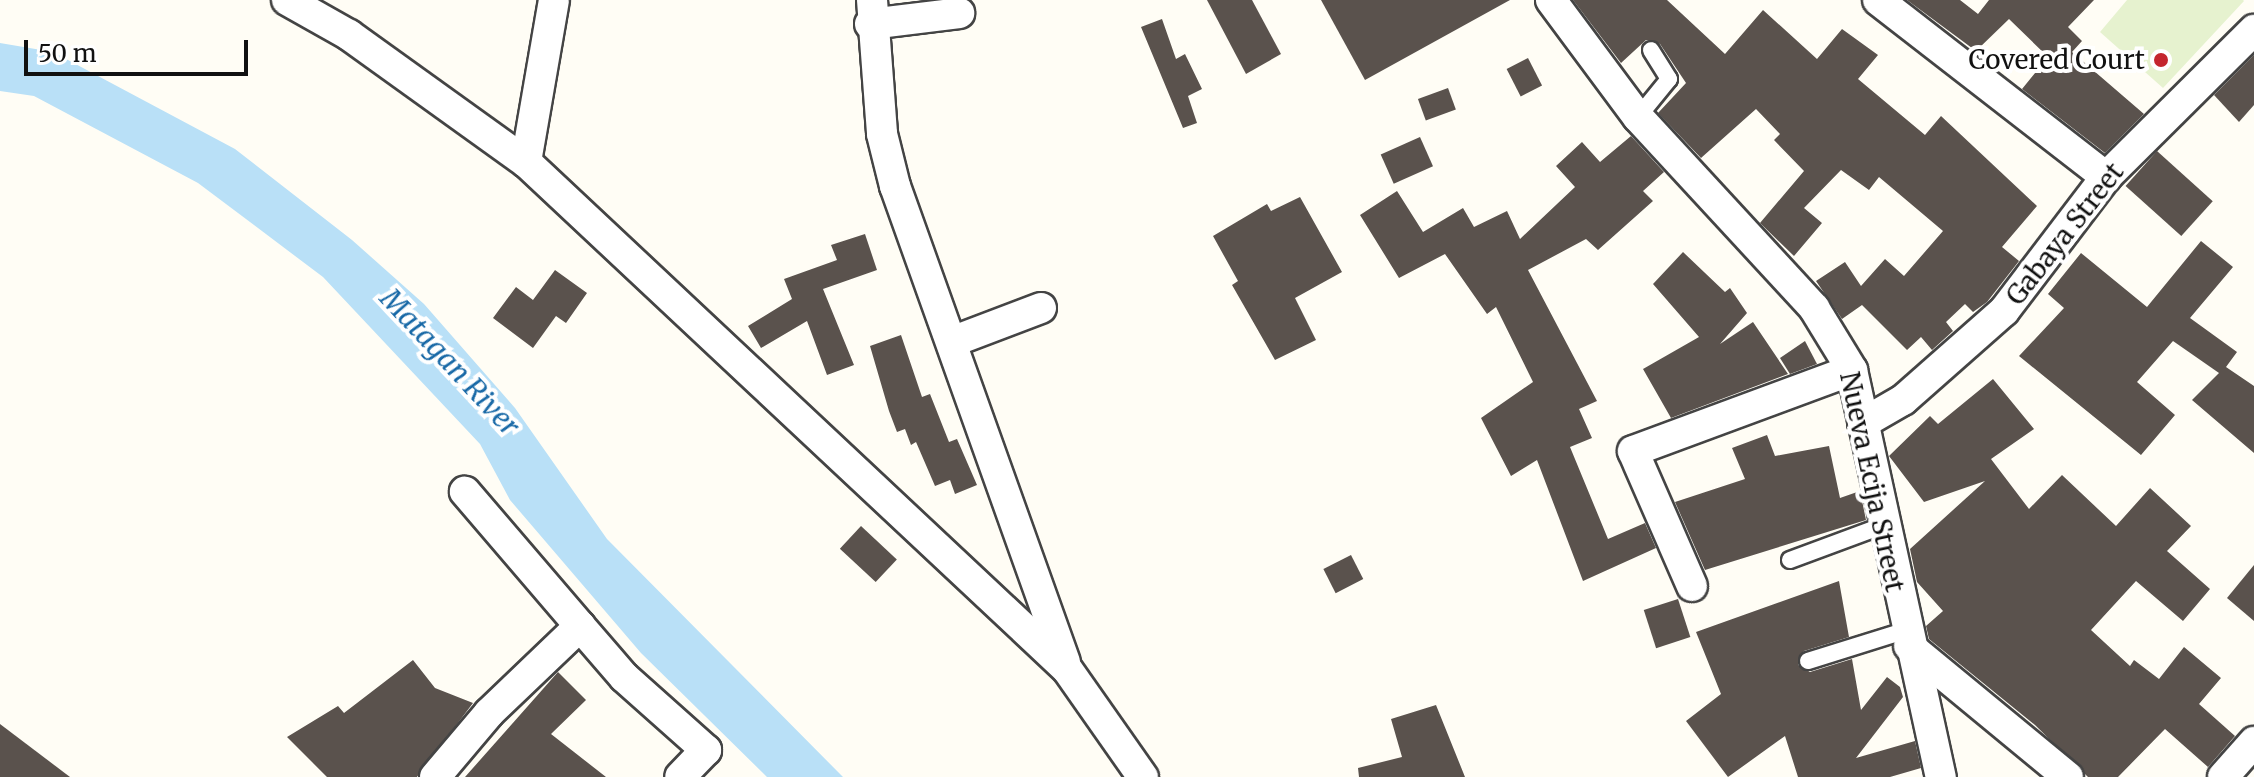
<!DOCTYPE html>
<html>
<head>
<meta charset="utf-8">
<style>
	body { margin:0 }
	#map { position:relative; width:2254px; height:777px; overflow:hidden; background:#fffdf5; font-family:Merriweather,serif }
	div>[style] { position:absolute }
	.pitch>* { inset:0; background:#e6f2cf }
	.water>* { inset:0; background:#b9e0f7 }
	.building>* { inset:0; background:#5a524d; transform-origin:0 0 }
	.roads { filter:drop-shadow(2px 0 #444) drop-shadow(-2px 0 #444) drop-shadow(0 2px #444) drop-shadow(0 -2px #444) }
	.service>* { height:16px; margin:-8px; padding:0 8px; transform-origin:8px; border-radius:8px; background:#fff }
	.minor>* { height:30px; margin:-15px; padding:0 15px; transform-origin:15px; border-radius:15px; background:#fff }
	.dots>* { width:22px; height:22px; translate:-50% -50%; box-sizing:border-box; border:4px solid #fff; border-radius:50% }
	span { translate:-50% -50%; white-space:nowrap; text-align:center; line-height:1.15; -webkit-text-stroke:8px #fff; paint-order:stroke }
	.poi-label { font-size:26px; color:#111 }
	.right { translate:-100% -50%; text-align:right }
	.street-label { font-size:26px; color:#111 }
	.water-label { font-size:28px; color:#1768a6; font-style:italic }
	.scale { position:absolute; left:24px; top:40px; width:224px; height:36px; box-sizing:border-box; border:4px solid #111; border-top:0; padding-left:10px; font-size:24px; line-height:28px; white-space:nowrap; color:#111; -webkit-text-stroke:6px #fff; paint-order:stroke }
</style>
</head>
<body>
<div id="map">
	<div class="pitch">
		<div style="clip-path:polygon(2127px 0,2243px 0,2244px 1px,2163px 88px,2100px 32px)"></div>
	</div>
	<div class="water">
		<div style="clip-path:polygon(0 43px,53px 52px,235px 149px,352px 240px,424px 304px,515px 408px,607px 539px,843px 777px,767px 777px,641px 653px,510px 500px,480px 444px,323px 277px,198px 183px,34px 96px,0 91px)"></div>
	</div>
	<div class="building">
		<div style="clip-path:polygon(1207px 0,1252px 0,1281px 54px,1246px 74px)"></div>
		<div style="clip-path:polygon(1321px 0,1510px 0,1365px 80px)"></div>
		<div style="clip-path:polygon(1573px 0,1667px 0,1725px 54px,1763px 10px,1817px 59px,1842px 29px,1878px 55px,1858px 79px,1925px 135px,1941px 116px,2037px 206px,2002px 247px,2019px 261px,1987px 302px,1973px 312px,1965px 304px,1946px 322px,1953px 331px,1932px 350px,1921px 337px,1907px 350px,1862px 305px,1842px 319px,1816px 281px,1845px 262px,1861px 286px,1885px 259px,1904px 276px,1943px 231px,1879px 177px,1869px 190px,1841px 170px,1804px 208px,1822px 223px,1794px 256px,1760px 223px,1804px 171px,1774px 140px,1780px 134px,1756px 109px,1701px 158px,1658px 113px,1686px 83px,1660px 44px,1646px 40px,1621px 63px)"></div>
		<div style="clip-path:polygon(1907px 0,1960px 0,1978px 14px,1989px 0,2094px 0,2068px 27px,2082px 41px,2072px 52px,2144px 114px,2105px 153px,2022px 89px,2048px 57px,2009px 19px,1976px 51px)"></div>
		<div style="clip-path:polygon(1162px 19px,1176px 59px,1185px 54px,1202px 89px,1188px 96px,1197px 123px,1183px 128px,1141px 27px)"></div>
		<div style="clip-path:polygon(2254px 55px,2254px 105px,2239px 122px,2214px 95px)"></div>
		<div style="left:1528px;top:58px;width:31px;height:24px;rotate:63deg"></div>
		<div style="left:1448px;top:88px;width:23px;height:32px;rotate:70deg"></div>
		<div style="clip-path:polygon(1631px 136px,1664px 172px,1643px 191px,1653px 201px,1598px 250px,1586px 239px,1528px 270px,1597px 401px,1579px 409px,1592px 438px,1570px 447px,1608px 539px,1645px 523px,1656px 548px,1583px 581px,1537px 460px,1511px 476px,1481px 418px,1533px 382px,1496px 307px,1487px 314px,1445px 254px,1399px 278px,1360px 215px,1397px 191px,1423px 232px,1463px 208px,1474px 227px,1507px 211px,1520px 239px,1575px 187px,1556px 166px,1582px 142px,1600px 162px)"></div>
		<div style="left:1420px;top:137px;width:32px;height:43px;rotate:66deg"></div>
		<div style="left:2157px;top:151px;width:75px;height:47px;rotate:42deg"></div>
		<div style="clip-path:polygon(1300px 197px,1342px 272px,1295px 298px,1316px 340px,1275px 360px,1232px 285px,1238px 281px,1213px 236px,1267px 204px,1271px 211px)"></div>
		<div style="clip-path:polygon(865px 234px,877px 270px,823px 289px,854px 365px,827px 375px,807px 321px,761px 348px,748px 326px,792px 299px,784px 279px,837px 260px,831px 245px)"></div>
		<div style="clip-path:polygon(2201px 241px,2233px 267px,2190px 318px,2237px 352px,2226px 367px,2254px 386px,2254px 453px,2192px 400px,2219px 373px,2173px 341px,2137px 382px,2175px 415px,2141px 455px,2019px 356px,2064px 308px,2048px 294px,2081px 253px,2147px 307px)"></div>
		<div style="clip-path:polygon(1683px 252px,1725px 292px,1730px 288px,1747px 313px,1720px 344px,1753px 322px,1788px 374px,1671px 418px,1643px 369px,1699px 337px,1653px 284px)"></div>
		<div style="clip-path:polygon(555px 270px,587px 293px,566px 323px,556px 316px,533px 348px,493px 318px,516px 287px,533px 300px)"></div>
		<div style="clip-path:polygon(901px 335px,922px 397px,930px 394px,949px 442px,957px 439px,977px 485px,955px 494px,950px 480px,935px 486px,916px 442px,911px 445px,905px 429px,897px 432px,889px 411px,870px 346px)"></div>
		<div style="clip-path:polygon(1805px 341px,1817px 364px,1790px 374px,1780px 358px)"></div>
		<div style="clip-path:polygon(1993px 379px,2034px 429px,1991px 459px,2029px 509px,2062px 475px,2116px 526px,2150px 488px,2191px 526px,2167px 551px,2210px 589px,2183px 621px,2136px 581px,2091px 630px,2130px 666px,2134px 660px,2159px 679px,2184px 647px,2221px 678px,2199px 704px,2235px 736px,2208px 767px,2165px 729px,2118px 777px,2088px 777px,2035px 725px,1929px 639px,1926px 626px,1943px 611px,1917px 582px,1910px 549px,1985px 481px,1924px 502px,1889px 456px,1930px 416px,1938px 424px)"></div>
		<div style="clip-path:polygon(1767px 435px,1775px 456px,1829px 446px,1840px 498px,1860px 491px,1866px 520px,1705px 570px,1675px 502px,1745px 479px,1732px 448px)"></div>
		<div style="left:861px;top:526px;width:49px;height:31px;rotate:43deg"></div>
		<div style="left:1351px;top:555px;width:27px;height:31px;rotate:63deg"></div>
		<div style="clip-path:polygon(2254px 565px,2254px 621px,2227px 598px)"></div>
		<div style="clip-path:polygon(1839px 581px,1849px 637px,1804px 651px,1798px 665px,1810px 672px,1852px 659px,1861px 710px,1887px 677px,1900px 687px,1903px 697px,1856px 758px,1915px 741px,1921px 768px,1890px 777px,1798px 777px,1785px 736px,1728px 777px,1686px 721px,1721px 694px,1696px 632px)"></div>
		<div style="left:1678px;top:599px;width:40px;height:36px;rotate:72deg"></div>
		<div style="clip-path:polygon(413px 660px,435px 688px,473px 703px,417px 777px,327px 777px,287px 737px,338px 706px,344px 713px)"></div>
		<div style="clip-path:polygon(558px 672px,586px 700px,551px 734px,606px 777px,465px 777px)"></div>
		<div style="clip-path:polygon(1436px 705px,1465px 777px,1359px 777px,1358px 768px,1402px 757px,1391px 719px)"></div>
		<div style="clip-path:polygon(0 724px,70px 777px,0 777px)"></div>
	</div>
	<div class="roads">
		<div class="service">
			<div style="left:1638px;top:117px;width:49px;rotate:-50.8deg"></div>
			<div style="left:1669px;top:79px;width:34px;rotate:-122deg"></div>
			<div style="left:1790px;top:560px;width:100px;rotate:-20.4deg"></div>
			<div style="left:1808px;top:661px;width:101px;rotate:-17.4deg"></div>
		</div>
		<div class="minor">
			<div style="left:287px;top:0;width:71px;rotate:29.4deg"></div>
			<div style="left:349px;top:35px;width:218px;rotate:35.7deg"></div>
			<div style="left:526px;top:162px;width:741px;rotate:43.14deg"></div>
			<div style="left:1067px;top:669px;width:132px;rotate:54.9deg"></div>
			<div style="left:872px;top:0;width:134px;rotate:85.7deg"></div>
			<div style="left:882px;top:134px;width:54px;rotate:76deg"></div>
			<div style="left:895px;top:186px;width:505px;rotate:70.35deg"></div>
			<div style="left:1551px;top:0;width:146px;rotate:53.4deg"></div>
			<div style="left:1638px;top:117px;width:260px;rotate:47.3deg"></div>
			<div style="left:1814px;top:308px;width:73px;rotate:58.5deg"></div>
			<div style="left:1852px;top:370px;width:417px;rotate:77.7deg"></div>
			<div style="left:1878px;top:0;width:289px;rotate:37.8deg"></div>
			<div style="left:870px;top:24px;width:90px;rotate:-7deg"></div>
			<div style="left:526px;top:162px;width:164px;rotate:-80.2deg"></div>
			<div style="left:954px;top:341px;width:93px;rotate:-20.8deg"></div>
			<div style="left:1863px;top:423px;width:46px;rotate:-29.9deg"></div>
			<div style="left:1903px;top:400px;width:135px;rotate:-41.4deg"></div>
			<div style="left:2004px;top:311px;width:168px;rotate:-52.7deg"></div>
			<div style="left:2106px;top:177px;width:209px;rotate:-44.8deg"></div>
			<div style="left:1692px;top:586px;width:147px;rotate:-113.6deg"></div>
			<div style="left:1633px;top:451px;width:233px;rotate:-20.3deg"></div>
			<div style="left:580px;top:626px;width:67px;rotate:49.2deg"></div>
			<div style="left:624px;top:677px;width:110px;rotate:41.7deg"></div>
			<div style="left:706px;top:750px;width:37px;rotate:134deg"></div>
			<div style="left:1909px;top:646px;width:206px;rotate:39.5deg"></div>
			<div style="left:435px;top:777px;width:84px;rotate:-49.8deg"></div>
			<div style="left:489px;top:713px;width:126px;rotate:-43.7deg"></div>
			<div style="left:580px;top:626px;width:177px;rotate:-130.6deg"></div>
			<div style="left:2223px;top:777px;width:47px;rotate:-48.5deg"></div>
		</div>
	</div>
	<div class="dots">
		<div style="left:2161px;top:60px;background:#c4262e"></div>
	</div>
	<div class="poi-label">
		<span class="right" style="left:2145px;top:60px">Covered Court</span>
	</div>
	<div class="street-label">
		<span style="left:2065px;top:234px;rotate:-52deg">Gabaya Street</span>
		<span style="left:1872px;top:482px;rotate:78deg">Nueva Ecija Street</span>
	</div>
	<div class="water-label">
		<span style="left:450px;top:362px;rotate:47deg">Matagan River</span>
	</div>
	<div class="scale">50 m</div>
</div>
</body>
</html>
